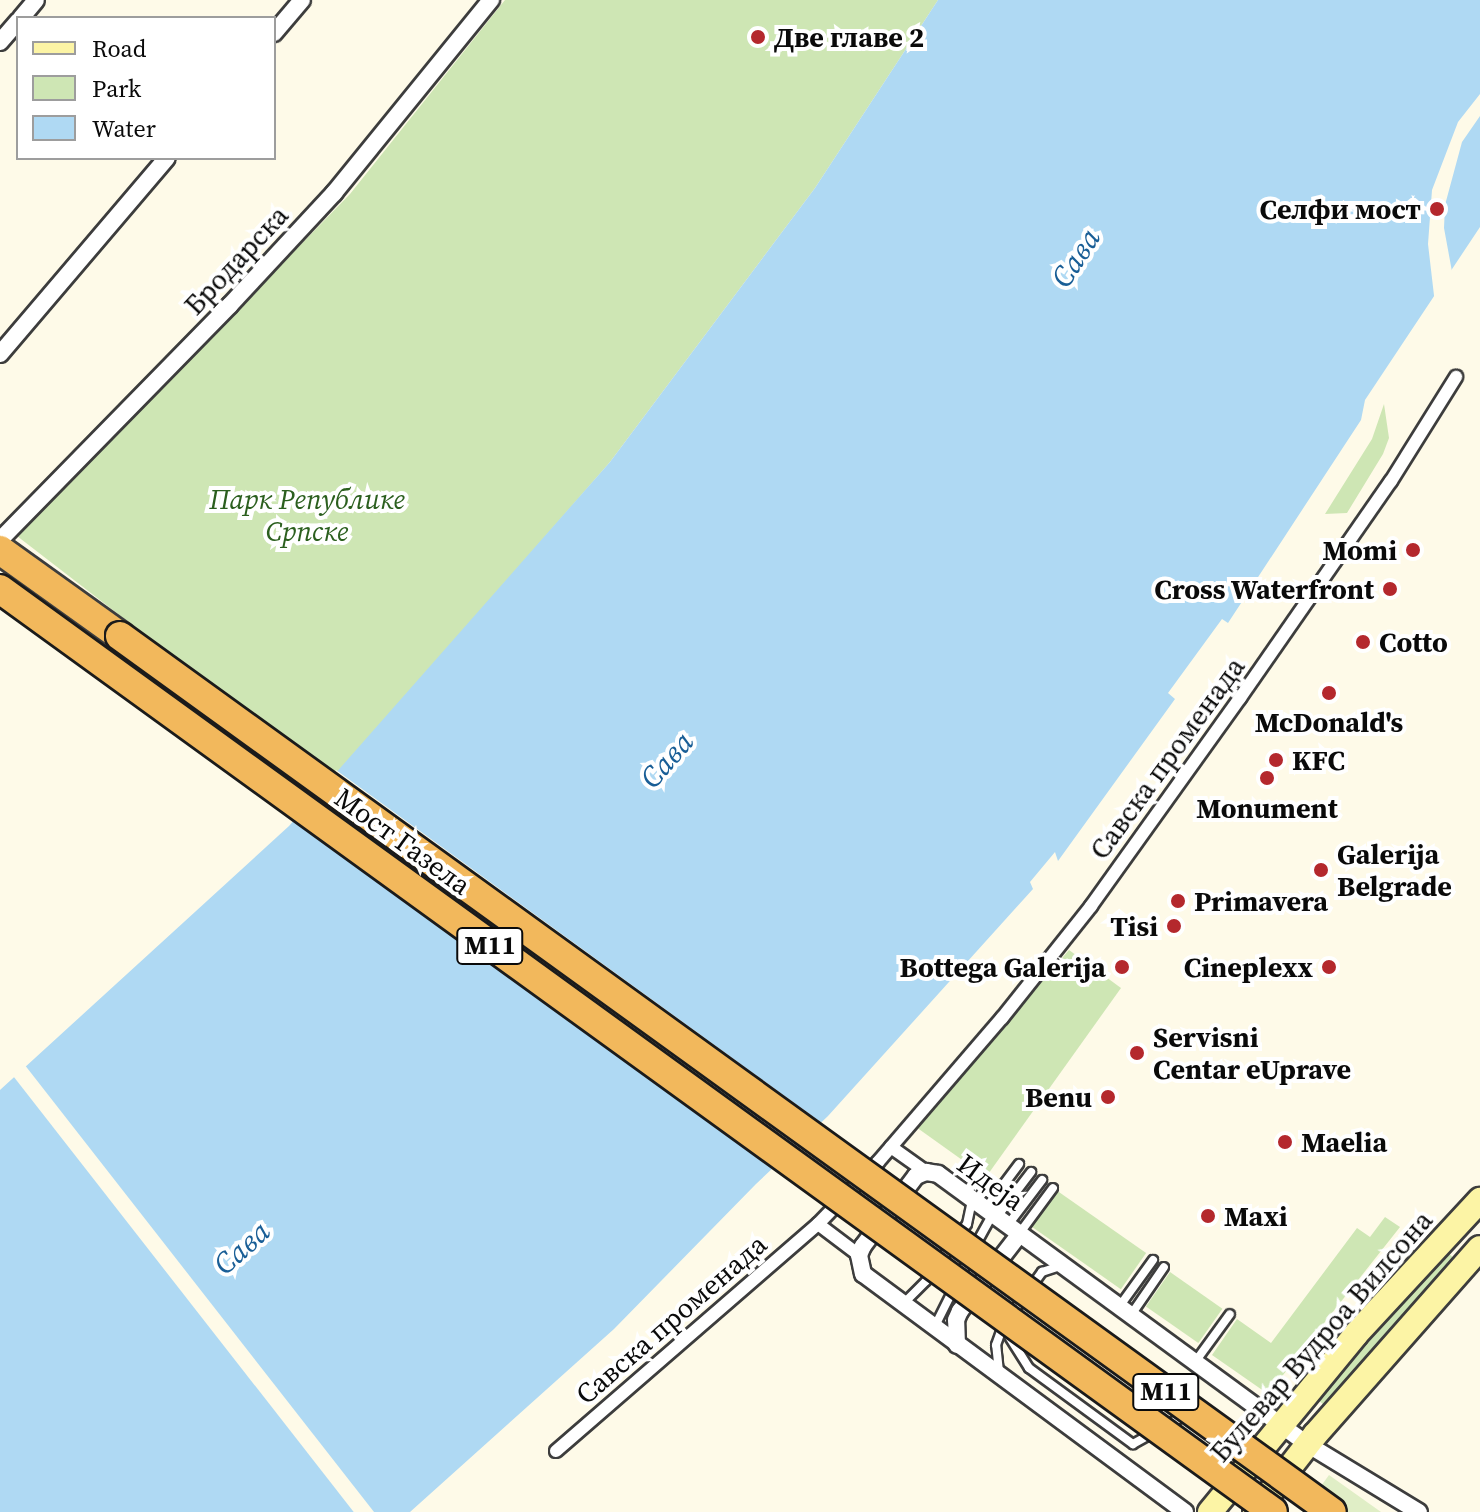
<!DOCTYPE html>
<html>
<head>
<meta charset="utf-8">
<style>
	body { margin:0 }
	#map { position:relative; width:1480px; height:1512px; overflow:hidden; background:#fefae8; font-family:"Source Serif 4",serif }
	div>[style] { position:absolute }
	.green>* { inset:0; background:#cee6b4; transform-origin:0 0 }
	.pitch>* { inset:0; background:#e0eec6 }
	.water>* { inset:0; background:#afd9f3 }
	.pier>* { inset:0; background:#fefae8; transform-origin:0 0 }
	.roads { filter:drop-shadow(2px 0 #3d3d3d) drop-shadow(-2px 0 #3d3d3d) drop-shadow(0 2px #3d3d3d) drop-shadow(0 -2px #3d3d3d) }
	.service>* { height:8px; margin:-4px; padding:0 4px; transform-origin:4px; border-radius:4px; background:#fff }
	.pedestrian>* { height:12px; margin:-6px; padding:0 6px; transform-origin:6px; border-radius:6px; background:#fff }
	.minor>* { height:16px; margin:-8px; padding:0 8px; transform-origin:8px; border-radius:8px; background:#fff }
	.secondary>* { height:24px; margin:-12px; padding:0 12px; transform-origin:12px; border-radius:12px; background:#fcf4a5 }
	.trunk>* { height:28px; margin:-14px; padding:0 14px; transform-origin:14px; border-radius:14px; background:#f2b85c }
	.bridges { filter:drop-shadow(2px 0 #1b1b1b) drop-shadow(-2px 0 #1b1b1b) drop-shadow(0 2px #1b1b1b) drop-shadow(0 -2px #1b1b1b) }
	.trunk-bridge>* { height:28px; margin:-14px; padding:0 14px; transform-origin:14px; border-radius:14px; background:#f2b85c }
	.dots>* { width:22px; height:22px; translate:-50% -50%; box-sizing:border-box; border:4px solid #fff; border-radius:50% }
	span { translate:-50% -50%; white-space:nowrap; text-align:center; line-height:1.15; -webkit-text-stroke:8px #fff; paint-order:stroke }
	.shield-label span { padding:2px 6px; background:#fff; border:2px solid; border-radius:6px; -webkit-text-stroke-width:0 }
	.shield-label { font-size:26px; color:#0a0a0a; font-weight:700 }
	.poi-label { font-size:28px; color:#0a0a0a; font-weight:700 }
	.left { translate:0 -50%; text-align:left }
	.right { translate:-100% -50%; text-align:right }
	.street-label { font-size:28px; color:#0a0a0a }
	.park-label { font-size:28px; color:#2b5f1e; font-style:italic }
	.water-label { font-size:30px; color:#195e96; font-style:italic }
	.legend { position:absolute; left:16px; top:16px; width:260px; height:144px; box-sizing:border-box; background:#fff; border:2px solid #9d9d9d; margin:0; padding:10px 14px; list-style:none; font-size:24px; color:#0a0a0a }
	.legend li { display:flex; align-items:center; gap:16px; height:40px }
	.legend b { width:40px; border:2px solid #9d9d9d }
</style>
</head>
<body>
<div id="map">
	<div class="green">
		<div style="clip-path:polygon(505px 0,938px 0,815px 188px,610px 462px,333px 780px,17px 536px,350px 194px)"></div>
		<div style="clip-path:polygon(1384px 404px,1389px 438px,1383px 454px,1347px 513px,1325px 514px,1372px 439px)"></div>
		<div style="clip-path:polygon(1069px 950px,1121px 988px,986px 1177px,916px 1127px)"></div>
		<div style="left:1056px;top:1190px;width:110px;height:44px;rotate:35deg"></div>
		<div style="clip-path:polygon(1385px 1217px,1400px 1227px,1268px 1394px,1212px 1355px,1237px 1319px,1271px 1343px,1357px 1228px,1370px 1237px)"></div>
		<div style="left:1447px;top:1252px;width:12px;height:196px;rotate:42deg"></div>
		<div style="left:1170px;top:1272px;width:64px;height:42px;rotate:35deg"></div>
	</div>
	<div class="pitch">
		<div style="clip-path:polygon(1329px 1475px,1381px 1512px,1302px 1512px)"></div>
	</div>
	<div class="water">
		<div style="clip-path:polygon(938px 0,1480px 0,1480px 227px,1365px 400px,1361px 420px,1228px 623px,1222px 619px,1168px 693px,1175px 699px,1058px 861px,1055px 852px,1030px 882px,1033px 889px,828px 1116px,756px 1184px,614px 1329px,410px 1512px,0 1512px,0 1090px,289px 826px,610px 462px,815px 188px)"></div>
	</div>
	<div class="pier">
		<div style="clip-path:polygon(1480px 94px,1480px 116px,1462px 142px,1445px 205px,1444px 228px,1453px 277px,1435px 304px,1428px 244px,1432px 190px,1458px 122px)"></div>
		<div style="left:336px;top:770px;width:605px;height:53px;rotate:36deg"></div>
		<div style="left:24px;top:1064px;width:569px;height:16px;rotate:52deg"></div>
	</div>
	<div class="roads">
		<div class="service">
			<div style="left:986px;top:1208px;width:55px;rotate:-53.1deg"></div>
			<div style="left:996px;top:1218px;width:58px;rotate:-52.7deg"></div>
			<div style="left:1007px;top:1226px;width:58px;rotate:-52.7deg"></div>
			<div style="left:1019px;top:1234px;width:57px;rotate:-53.5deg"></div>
			<div style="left:975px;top:1246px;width:35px;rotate:-61deg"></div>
			<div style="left:902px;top:1305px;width:34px;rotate:-45deg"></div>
			<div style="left:926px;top:1281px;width:70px;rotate:-54.3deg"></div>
			<div style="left:967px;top:1224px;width:25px;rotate:-78deg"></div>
			<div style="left:1119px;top:1307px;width:58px;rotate:-54.1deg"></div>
			<div style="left:1131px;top:1315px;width:58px;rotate:-55.5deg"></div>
			<div style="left:934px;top:1328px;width:78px;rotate:-63.4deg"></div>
			<div style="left:1005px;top:1330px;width:45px;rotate:57.7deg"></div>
			<div style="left:1029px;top:1368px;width:129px;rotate:36.2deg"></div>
			<div style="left:1133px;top:1444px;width:51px;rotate:-29.1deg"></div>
			<div style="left:1178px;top:1419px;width:9px;rotate:-49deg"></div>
			<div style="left:1195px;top:1362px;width:59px;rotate:-53.9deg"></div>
			<div style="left:999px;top:1372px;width:27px;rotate:-96deg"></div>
			<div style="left:996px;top:1345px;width:20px;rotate:-70deg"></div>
			<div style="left:1003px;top:1326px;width:67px;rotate:-54.2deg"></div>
			<div style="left:1042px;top:1272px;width:20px;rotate:-18deg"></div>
		</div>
		<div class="pedestrian">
			<div style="left:891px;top:1147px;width:43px;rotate:35.5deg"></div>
			<div style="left:818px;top:1224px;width:51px;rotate:37.1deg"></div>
			<div style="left:556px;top:1451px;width:347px;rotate:-40.9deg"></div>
			<div style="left:818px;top:1224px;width:86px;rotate:-45.9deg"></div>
			<div style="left:878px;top:1162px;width:190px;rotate:-49.3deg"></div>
			<div style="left:1002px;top:1018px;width:143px;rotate:-51.5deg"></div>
			<div style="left:1091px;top:906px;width:256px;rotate:-54.4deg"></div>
			<div style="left:1240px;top:698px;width:264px;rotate:-55.2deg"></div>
			<div style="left:1391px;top:481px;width:123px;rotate:-58deg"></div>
		</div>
		<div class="minor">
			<div style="left:21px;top:18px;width:23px;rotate:-50deg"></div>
			<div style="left:274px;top:33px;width:43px;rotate:-49.7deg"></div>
			<div style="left:0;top:42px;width:28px;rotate:-49deg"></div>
			<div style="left:0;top:354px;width:257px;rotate:-49.6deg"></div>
			<div style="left:0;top:540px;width:329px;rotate:-45.6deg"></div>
			<div style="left:230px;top:305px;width:153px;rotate:-47.1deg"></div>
			<div style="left:334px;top:193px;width:249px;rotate:-50.9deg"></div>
			<div style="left:957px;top:1345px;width:25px;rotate:-92deg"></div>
			<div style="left:956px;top:1320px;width:10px;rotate:-66deg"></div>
			<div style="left:960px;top:1311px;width:96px;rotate:-52.2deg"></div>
			<div style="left:1185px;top:1512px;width:400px;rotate:-143.5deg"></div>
			<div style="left:863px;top:1274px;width:19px;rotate:-102deg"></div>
			<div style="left:859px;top:1255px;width:10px;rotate:-66deg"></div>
			<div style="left:863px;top:1246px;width:88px;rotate:-52.9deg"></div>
			<div style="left:916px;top:1176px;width:11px;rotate:-22deg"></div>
			<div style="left:926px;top:1172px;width:12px;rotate:9deg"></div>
			<div style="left:938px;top:1174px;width:457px;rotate:36.2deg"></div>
			<div style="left:1307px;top:1444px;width:131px;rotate:31.3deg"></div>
		</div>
		<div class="secondary">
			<div style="left:1210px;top:1512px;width:230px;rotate:-50.6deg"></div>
			<div style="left:1356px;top:1334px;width:183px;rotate:-47.2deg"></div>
			<div style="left:1255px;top:1512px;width:98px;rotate:-52.1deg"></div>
			<div style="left:1315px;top:1435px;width:249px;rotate:-48.6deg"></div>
		</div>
		<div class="trunk">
			<div style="left:0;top:550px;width:148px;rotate:35.6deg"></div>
		</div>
	</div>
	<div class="bridges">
		<div class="trunk-bridge">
			<div style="left:0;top:589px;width:1572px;rotate:35.94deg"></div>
			<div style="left:120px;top:636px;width:1495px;rotate:35.86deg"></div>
		</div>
	</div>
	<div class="dots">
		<div style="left:758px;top:37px;background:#b4282d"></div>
		<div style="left:1437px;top:209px;background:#b4282d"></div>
		<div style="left:1413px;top:550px;background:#b4282d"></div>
		<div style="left:1390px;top:589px;background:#b4282d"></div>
		<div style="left:1363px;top:642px;background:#b4282d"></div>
		<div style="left:1329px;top:693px;background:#b4282d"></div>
		<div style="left:1276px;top:760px;background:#b4282d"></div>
		<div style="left:1267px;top:778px;background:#b4282d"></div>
		<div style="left:1321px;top:870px;background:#b4282d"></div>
		<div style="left:1178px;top:901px;background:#b4282d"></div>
		<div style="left:1174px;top:926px;background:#b4282d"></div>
		<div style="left:1122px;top:967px;background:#b4282d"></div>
		<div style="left:1329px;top:967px;background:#b4282d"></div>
		<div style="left:1137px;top:1053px;background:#b4282d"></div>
		<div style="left:1108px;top:1097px;background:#b4282d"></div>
		<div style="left:1285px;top:1142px;background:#b4282d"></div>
		<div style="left:1208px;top:1216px;background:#b4282d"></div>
	</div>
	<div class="shield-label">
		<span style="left:490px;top:946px">M11</span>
		<span style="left:1166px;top:1392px">M11</span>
	</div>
	<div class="poi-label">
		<span class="left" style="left:774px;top:37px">Две главе 2</span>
		<span class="right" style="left:1421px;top:209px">Селфи мост</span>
		<span class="right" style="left:1397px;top:550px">Momi</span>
		<span class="right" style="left:1374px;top:589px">Cross Waterfront</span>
		<span class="left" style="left:1379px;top:642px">Cotto</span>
		<span style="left:1329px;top:722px">McDonald's</span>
		<span class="left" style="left:1292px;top:760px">KFC</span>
		<span style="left:1267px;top:808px">Monument</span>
		<span class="left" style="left:1337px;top:870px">Galerija<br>Belgrade</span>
		<span class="left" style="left:1194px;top:901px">Primavera</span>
		<span class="right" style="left:1158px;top:926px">Tisi</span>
		<span class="right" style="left:1106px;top:967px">Bottega Galerija</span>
		<span class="right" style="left:1313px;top:967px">Cineplexx</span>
		<span class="left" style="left:1153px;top:1053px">Servisni<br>Centar eUprave</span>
		<span class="right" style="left:1092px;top:1097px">Benu</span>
		<span class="left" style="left:1301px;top:1142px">Maelia</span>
		<span class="left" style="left:1224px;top:1216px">Maxi</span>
	</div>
	<div class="street-label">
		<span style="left:236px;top:260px;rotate:-47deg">Бродарска</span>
		<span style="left:1167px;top:758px;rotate:-54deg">Савска променада</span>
		<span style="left:403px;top:841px;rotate:36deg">Мост Газела</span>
		<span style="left:991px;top:1182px;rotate:36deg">Идеја</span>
		<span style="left:671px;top:1319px;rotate:-41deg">Савска променада</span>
		<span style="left:1321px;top:1336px;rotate:-49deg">Булевар Вудроа Вилсона</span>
	</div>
	<div class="park-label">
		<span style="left:307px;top:515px">Парк Републике<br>Српске</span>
	</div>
	<div class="water-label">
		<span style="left:1076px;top:258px;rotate:-57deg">Сава</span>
		<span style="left:667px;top:760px;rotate:-49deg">Сава</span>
		<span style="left:242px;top:1248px;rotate:-42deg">Сава</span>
	</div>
	<ul class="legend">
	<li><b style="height:10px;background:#fcf4a5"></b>Road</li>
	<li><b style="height:22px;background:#cee6b4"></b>Park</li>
	<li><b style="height:22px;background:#afd9f3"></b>Water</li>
	</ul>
</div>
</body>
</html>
